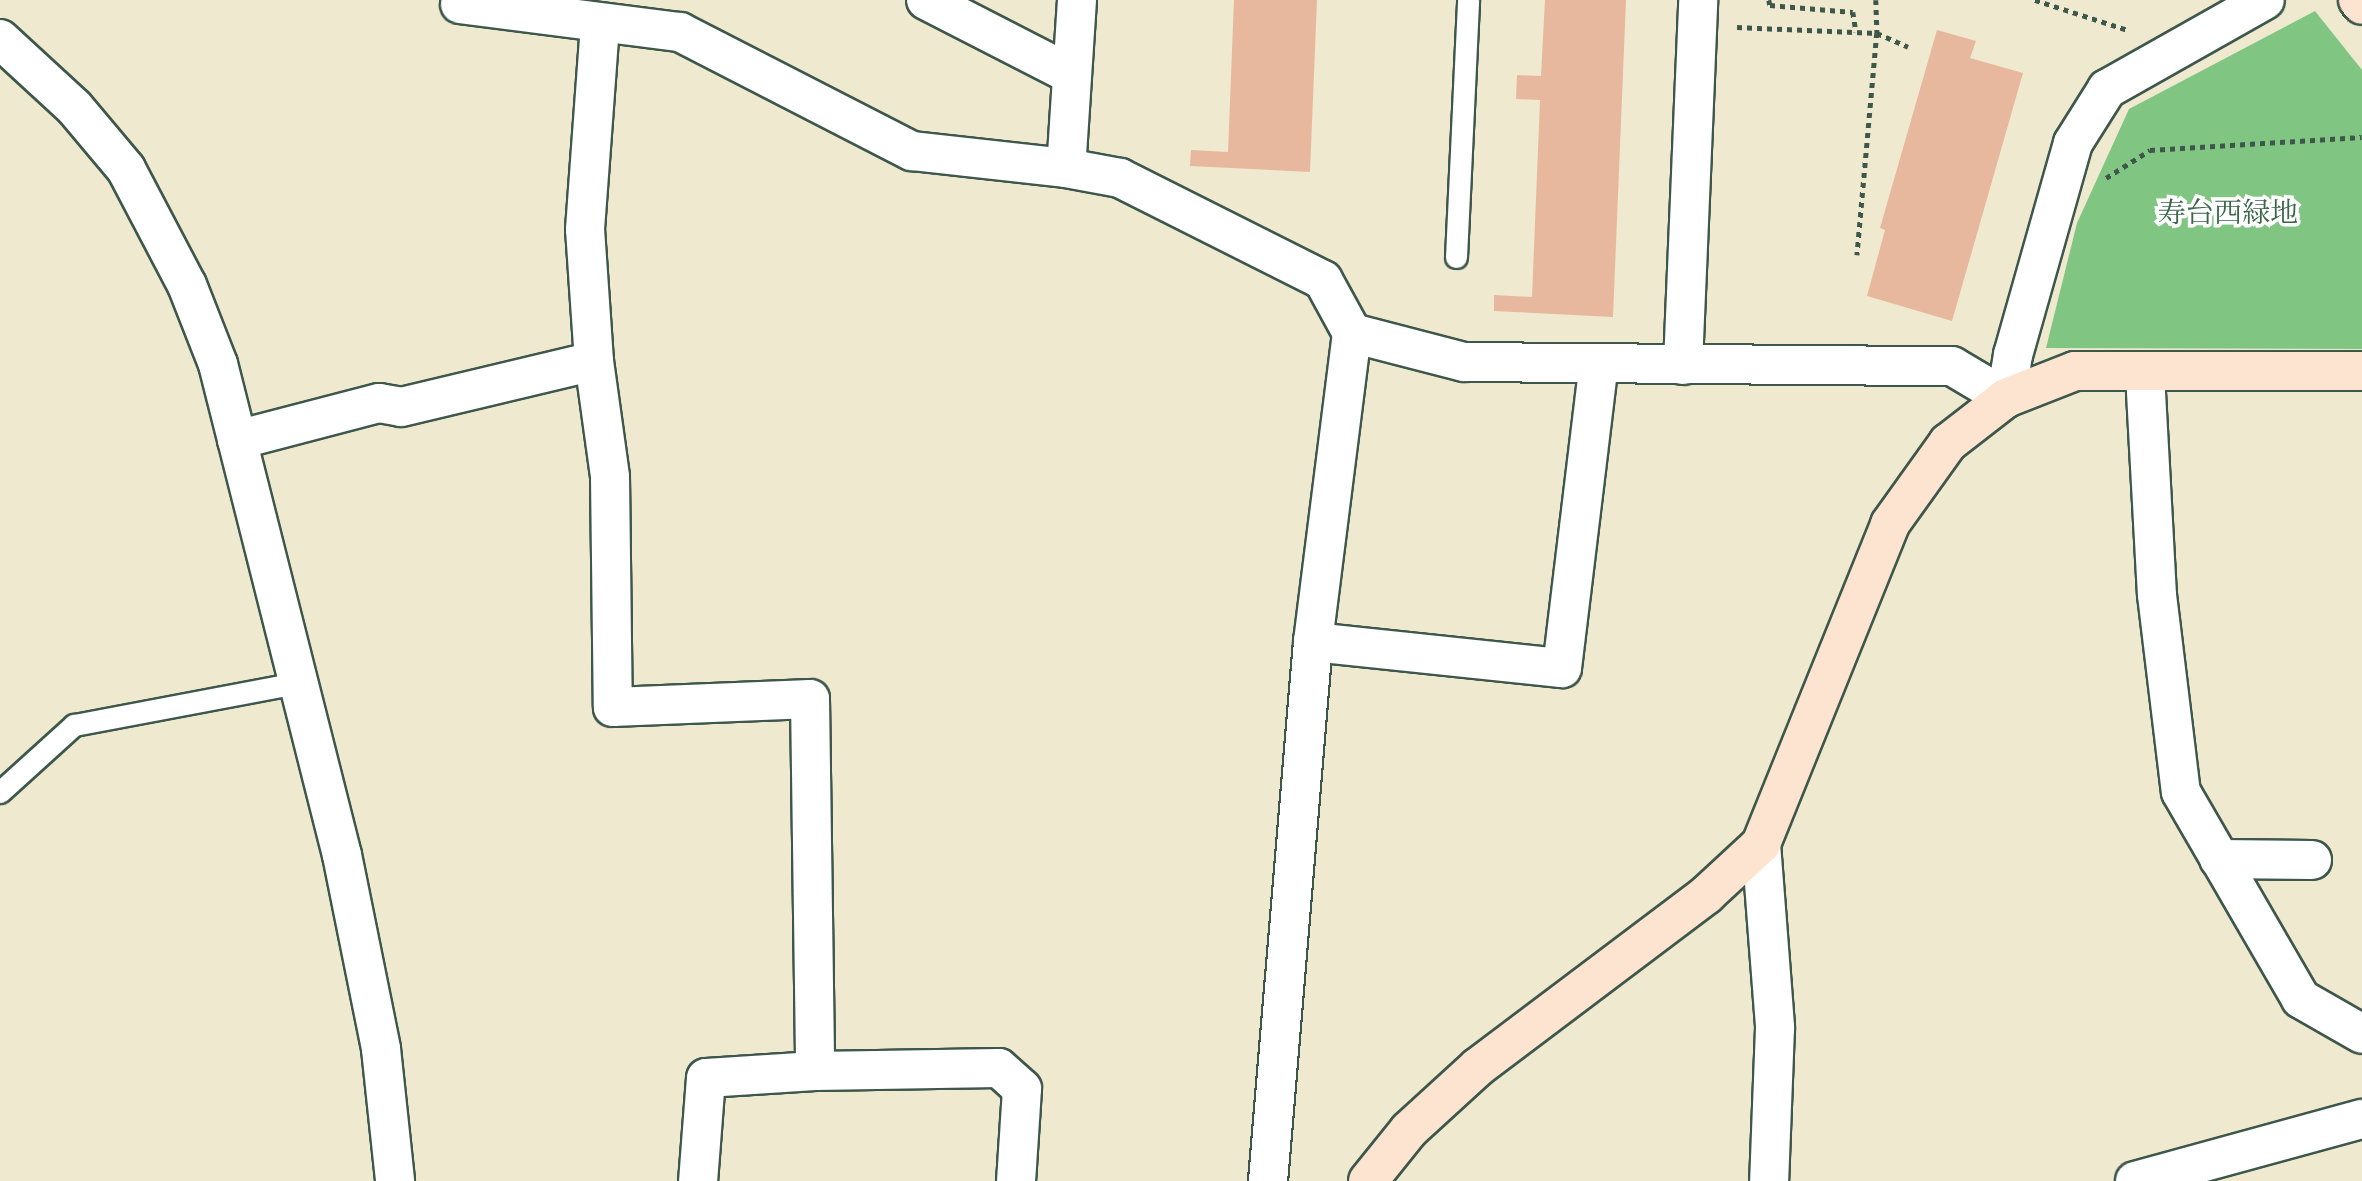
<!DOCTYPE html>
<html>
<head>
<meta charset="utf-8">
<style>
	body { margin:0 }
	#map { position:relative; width:2362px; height:1181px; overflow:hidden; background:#efe9d0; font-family:"Libre Bodoni","Noto Serif JP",serif }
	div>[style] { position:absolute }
	.green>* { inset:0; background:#80c682 }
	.building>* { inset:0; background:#e7b89d }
	.path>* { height:4.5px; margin-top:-2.25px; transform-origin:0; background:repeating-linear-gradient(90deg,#3e574b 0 5px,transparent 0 10px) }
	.roads { filter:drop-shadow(2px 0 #3e574b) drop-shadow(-2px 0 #3e574b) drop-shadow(0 2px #3e574b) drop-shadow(0 -2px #3e574b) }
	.lane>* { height:21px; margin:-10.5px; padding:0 10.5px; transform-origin:10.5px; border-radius:10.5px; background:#fff }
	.street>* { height:38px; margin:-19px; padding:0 19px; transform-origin:19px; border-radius:19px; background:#fff }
	.secondary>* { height:38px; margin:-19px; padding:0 19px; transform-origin:19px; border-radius:19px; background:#fde4d1 }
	span { translate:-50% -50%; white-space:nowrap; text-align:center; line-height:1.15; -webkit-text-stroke:7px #fff; paint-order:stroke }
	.park-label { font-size:28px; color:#3c664b }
</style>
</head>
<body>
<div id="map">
	<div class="green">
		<div style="clip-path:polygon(2315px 11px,2362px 70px,2362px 349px,2046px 348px,2077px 223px,2129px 109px)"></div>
	</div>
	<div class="building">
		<div style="clip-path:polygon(1234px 0,1317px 0,1310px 172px,1190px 166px,1191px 150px,1228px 152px)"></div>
		<div style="clip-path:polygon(1545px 0,1626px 0,1613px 317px,1494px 311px,1494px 295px,1532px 297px,1540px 100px,1516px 99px,1517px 75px,1541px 76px)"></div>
		<div style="clip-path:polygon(1937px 30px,1976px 41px,1970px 58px,2023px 73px,1952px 321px,1867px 296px,1885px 230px,1880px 228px)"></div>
	</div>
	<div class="path">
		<div style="left:1769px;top:0;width:5px;rotate:79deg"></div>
		<div style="left:1770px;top:5px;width:83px;rotate:4.8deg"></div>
		<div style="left:1853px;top:12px;width:20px;rotate:81deg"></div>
		<div style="left:1876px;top:0;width:33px;rotate:88deg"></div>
		<div style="left:1877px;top:33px;width:34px;rotate:24deg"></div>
		<div style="left:2035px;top:0;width:98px;rotate:17.9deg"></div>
		<div style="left:1737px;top:27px;width:140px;rotate:2.5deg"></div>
		<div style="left:1877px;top:33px;width:223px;rotate:95.1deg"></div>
		<div style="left:2106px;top:178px;width:52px;rotate:-32.5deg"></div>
		<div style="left:2150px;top:150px;width:212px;rotate:-3.5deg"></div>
	</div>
	<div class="roads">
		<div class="lane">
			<div style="left:1456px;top:257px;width:257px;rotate:-87.3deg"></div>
			<div style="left:0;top:792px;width:100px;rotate:-42.2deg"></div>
			<div style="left:74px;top:725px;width:226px;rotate:-10.7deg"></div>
		</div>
		<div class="street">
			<div style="left:926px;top:0;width:164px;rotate:27.2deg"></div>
			<div style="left:1077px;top:0;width:168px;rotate:93.7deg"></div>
			<div style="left:1066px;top:168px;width:55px;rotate:10.5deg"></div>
			<div style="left:1120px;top:178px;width:227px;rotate:26.7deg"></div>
			<div style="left:1323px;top:280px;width:60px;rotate:61.3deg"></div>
			<div style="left:1352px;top:333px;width:311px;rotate:97.2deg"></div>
			<div style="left:1313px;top:642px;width:541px;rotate:94.77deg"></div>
			<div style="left:460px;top:4px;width:222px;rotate:7.3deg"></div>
			<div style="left:680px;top:32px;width:261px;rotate:27.2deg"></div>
			<div style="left:912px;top:151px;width:155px;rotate:6.3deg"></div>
			<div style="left:600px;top:25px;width:205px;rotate:94.2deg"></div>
			<div style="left:585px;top:229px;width:132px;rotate:86.1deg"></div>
			<div style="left:594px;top:361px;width:117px;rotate:82.1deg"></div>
			<div style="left:610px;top:477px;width:230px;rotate:89.3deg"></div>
			<div style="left:613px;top:707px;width:197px;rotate:-2.3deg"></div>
			<div style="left:810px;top:699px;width:372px;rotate:89.2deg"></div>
			<div style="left:815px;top:1071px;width:109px;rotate:176.3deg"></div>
			<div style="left:706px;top:1078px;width:103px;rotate:94.4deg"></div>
			<div style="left:0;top:39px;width:100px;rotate:42.6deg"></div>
			<div style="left:74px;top:107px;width:81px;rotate:50deg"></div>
			<div style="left:126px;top:169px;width:131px;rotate:62.3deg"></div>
			<div style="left:187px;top:285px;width:85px;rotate:68.6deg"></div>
			<div style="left:218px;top:364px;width:506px;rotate:75.83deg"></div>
			<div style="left:342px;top:855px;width:198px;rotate:78.6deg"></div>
			<div style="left:381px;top:1049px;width:133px;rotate:83.9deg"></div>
			<div style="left:1352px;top:333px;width:116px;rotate:14.5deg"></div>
			<div style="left:1464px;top:362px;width:488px;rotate:0.5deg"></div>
			<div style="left:1952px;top:366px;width:63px;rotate:30.7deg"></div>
			<div style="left:2006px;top:398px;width:44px;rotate:-80.8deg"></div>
			<div style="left:2013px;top:355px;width:220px;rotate:-74.2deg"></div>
			<div style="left:2073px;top:143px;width:64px;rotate:-57.8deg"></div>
			<div style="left:2107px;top:89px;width:181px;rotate:-29.4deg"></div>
			<div style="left:1683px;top:365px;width:365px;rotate:-87.6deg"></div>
			<div style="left:2145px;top:374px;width:221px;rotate:86.9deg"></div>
			<div style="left:2157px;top:595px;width:198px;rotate:83.1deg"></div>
			<div style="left:2181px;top:792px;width:239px;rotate:59.9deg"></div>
			<div style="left:2301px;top:999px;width:70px;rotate:29.8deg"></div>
			<div style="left:237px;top:440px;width:147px;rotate:-14.6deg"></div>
			<div style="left:379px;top:403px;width:22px;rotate:10deg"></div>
			<div style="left:401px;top:407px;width:198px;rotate:-13.4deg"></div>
			<div style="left:1313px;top:642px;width:250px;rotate:6deg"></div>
			<div style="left:1562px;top:668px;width:306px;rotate:-83.1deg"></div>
			<div style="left:1761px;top:844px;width:185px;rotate:85.6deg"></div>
			<div style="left:1775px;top:1028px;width:153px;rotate:92.2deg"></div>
			<div style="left:2219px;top:859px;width:93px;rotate:0.6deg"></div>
			<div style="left:815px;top:1071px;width:184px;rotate:-0.9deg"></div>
			<div style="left:999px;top:1068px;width:31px;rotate:42deg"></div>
			<div style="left:1022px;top:1089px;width:92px;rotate:93.7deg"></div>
			<div style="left:2135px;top:1181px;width:235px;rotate:-15.3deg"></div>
		</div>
		<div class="secondary">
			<div style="left:2358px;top:0;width:6px;rotate:51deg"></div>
			<div style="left:1368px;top:1181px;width:65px;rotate:-51.2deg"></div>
			<div style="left:1409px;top:1130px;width:93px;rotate:-42.4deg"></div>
			<div style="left:1478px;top:1067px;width:286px;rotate:-37deg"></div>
			<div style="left:1706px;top:895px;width:75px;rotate:-42.8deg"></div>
			<div style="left:1761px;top:844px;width:345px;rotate:-68deg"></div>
			<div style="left:1890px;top:524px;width:100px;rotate:-54.4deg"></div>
			<div style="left:1948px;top:443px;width:73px;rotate:-37.8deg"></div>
			<div style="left:2006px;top:398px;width:74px;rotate:-21.4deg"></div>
			<div style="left:2075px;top:371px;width:287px"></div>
		</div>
	</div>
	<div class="park-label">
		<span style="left:2228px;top:214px">寿台西緑地</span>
	</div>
</div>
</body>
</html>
